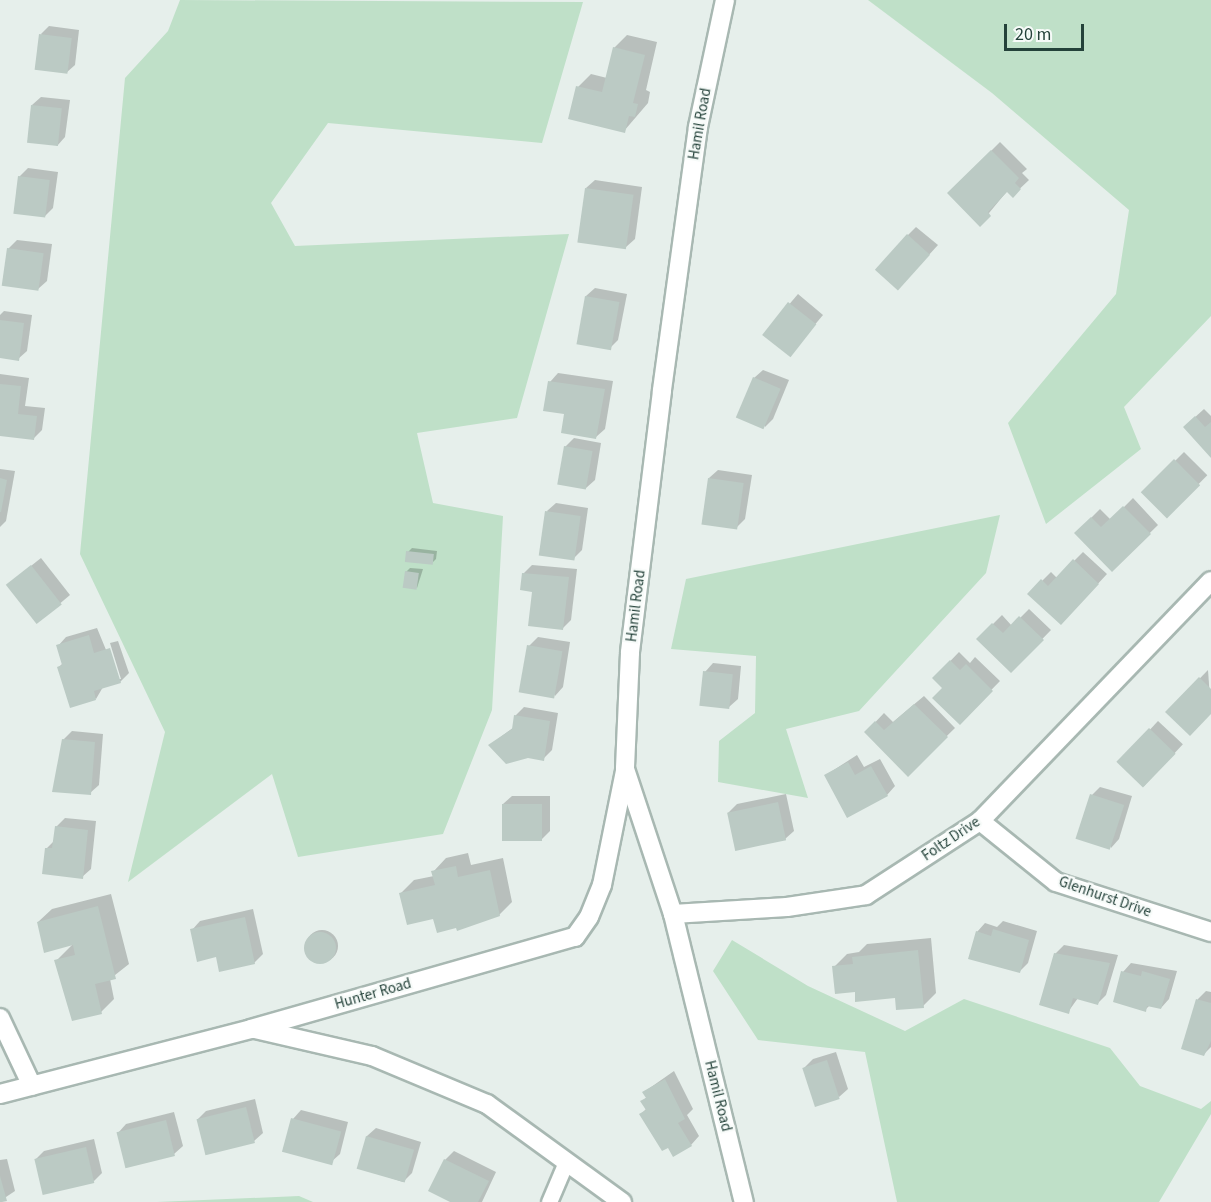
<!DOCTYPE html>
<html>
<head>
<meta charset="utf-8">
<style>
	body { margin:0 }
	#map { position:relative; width:1211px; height:1202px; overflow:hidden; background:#e6efeb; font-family:"Source Sans 3",sans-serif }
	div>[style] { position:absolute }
	.green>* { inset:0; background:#bfe0c8 }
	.shadow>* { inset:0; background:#0003; transform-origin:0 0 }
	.round { border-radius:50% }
	.building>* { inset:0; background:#bbcac4; transform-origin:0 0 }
	.roads { filter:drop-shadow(2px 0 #a8b8b2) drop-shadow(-2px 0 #a8b8b2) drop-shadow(0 2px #a8b8b2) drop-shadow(0 -2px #a8b8b2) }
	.service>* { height:15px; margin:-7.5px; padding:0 7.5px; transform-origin:7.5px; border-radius:7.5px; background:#fff }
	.minor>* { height:18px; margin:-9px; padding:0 9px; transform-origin:9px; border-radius:9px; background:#fff }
	.tertiary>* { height:18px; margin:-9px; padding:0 9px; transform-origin:9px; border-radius:9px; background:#fff }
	span { translate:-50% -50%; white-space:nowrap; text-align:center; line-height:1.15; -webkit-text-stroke:4.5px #f7fbf9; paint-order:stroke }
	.street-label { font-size:15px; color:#24423a }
	.scale { position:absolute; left:1004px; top:24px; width:80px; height:27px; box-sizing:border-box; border:3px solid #24423a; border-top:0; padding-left:8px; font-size:18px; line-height:21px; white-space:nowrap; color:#24423a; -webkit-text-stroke:4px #f7fbf9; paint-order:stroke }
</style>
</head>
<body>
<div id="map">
	<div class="green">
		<div style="clip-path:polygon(180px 0,583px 2px,542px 143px,328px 123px,271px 203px,295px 246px,569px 234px,517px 418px,417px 433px,433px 503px,503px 516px,492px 710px,443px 834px,298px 857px,272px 774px,128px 882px,165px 732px,80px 554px,125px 78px,168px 31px)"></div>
		<div style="clip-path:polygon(868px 0,1211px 0,1211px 316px,1124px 407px,1141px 449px,1046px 524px,1008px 423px,1116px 294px,1129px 210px,992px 93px)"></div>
		<div style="clip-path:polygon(1000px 515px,986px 573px,859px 711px,786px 729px,808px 798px,718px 782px,719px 741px,755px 713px,756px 656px,671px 649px,686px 579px)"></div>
		<div style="clip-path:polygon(732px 940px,808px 986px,905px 1031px,964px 999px,1110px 1048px,1140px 1086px,1201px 1109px,1211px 1101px,1211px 1114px,1159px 1202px,897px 1202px,865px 1052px,758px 1040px,713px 971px)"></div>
		<div style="clip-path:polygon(299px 1196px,313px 1202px,157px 1202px)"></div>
	</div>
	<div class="shadow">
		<div style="clip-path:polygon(49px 26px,79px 30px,75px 65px,66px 73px,41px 34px)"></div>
		<div style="clip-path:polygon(627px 35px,657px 42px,646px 90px,650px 92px,648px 103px,624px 131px,578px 87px,591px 74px,607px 78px,614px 48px)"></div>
		<div style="clip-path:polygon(41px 97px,70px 100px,65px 137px,57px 146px,32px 105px)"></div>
		<div style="clip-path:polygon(1000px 142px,1027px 169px,1022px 173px,1029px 180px,1013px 195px,1008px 190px,980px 224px,949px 193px)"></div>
		<div style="clip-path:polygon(28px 168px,58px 172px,53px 208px,44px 217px,19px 177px)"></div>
		<div style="clip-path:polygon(595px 180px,642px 187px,635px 239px,626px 247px,586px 188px)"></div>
		<div style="clip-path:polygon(916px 227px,938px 245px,906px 280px,908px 235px)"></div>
		<div style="clip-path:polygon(17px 240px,52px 244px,47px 281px,38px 289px,8px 249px)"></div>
		<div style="clip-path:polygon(595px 288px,627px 294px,618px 340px,610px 348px,586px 296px)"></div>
		<div style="clip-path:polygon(798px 294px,823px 315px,797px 346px,764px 334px)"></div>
		<div style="clip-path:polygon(4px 311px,32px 315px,27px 351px,18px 359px,0 357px,0 315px)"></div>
		<div style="clip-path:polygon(763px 370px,789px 380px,773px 419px,765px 427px,754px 378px)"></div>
		<div style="clip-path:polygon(558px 373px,613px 381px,605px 429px,596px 437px,566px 413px,550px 382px)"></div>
		<div style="clip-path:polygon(0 374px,29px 378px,25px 406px,45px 408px,42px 430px,33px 439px,0 434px)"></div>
		<div style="clip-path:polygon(1204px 409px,1211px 416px,1211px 456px,1193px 419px)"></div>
		<div style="clip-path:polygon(574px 438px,601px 443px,595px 480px,586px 488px,565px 447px)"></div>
		<div style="left:1184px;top:452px;width:33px;height:57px;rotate:45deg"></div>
		<div style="clip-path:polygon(0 469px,15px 471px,6px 521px,0 527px)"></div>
		<div style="clip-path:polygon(718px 470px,752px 475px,745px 519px,736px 528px,709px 478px)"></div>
		<div style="clip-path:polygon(1133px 498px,1158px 525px,1112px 570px,1076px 533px,1100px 509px,1111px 520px)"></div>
		<div style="clip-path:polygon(556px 503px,588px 508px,582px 550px,573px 559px,547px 511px)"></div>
		<div style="clip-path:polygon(412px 548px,437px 551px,436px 559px,432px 563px,408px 552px)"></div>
		<div style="clip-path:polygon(1083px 552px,1107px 574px,1069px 615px,1029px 594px,1051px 572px,1057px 578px)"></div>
		<div style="clip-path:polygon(41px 558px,70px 595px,38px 622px,17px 577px)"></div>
		<div style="clip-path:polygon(532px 565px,577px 569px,571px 620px,562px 629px,523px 574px)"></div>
		<div style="clip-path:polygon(410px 568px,423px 569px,417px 588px,406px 572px)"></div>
		<div style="clip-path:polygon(1029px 609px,1051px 630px,1011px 671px,978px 639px,1002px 615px,1012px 626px)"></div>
		<div style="clip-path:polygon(97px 628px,118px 679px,121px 679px,110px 643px,118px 641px,129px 673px,120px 682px,103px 687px,96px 699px,59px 667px,63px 663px,58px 646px,66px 637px)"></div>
		<div style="clip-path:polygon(538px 637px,570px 642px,563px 687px,555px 696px,529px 646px)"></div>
		<div style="clip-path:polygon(959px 652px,970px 663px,975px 657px,1000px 681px,960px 722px,944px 688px,934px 678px)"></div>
		<div style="clip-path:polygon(713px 663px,741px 666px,738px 699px,729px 707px,705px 672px)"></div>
		<div style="clip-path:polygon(1208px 670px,1211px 712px,1167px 712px)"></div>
		<div style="clip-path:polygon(924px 696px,955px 728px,908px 774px,866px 732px,884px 713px,893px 722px)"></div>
		<div style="clip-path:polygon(524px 707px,558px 713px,552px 750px,543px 759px,490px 745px,514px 727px,515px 716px)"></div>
		<div style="left:1158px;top:721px;width:34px;height:57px;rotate:43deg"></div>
		<div style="clip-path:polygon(72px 731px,103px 734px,99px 785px,90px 793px,63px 740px)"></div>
		<div style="clip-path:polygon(857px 755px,864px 767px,880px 759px,895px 786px,887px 795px,826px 775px)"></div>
		<div style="clip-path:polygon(1100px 787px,1132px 796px,1119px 839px,1111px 848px,1092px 795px)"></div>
		<div style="clip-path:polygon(786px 794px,794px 831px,785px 839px,728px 813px,737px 804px)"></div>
		<div style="clip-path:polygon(512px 796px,550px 796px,550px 831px,542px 839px,503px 804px)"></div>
		<div style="clip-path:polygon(65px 818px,96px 821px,91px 869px,82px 877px,47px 848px,54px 841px,56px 827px)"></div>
		<div style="clip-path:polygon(468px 853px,471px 865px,503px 858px,512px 902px,499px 915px,457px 926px,435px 917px,401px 893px,414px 880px,434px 876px,433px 872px,446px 858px)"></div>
		<div style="clip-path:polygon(111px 894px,129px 964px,110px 979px,114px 999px,101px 1012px,56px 961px,73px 944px,38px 922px,52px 909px)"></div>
		<div style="clip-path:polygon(253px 909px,263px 954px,254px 963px,217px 956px,192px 930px,200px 921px)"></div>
		<div style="clip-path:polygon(1003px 921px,1037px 931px,1028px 963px,1019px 972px,977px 932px,985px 923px,997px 927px)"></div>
		<div class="round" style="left:306px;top:930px;width:32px;height:32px"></div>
		<div style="clip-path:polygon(931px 938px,936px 993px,923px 1006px,896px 996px,856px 991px,834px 967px,847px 954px,859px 952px,867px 944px)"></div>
		<div style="clip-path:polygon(1064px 945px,1118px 955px,1106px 995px,1097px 1004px,1078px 998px,1068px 1012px,1055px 954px)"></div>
		<div style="clip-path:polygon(1131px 963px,1177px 971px,1169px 999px,1161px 1008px,1150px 1005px,1145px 1010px,1123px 972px)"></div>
		<div style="clip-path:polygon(1206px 991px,1211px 992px,1211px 1047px,1204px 1054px,1183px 1048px,1198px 999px)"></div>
		<div style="clip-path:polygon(836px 1052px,848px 1089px,839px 1097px,804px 1068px,813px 1059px)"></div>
		<div style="clip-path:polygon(674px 1071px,693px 1109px,687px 1115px,699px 1136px,691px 1145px,669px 1146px,641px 1114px,646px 1109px,642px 1101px,647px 1097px,644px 1092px)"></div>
		<div style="clip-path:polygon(255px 1099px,263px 1133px,254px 1141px,197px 1120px,206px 1111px)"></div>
		<div style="clip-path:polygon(301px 1110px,348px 1122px,340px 1154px,331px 1162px,293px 1119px)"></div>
		<div style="clip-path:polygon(174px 1112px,183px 1146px,174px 1154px,118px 1133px,126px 1124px)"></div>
		<div style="clip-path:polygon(376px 1128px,421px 1142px,412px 1173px,403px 1182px,358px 1167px,367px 1136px)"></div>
		<div style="clip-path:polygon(94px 1139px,102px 1173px,94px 1181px,35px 1160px,44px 1151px)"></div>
		<div style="clip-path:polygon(454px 1151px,496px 1172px,482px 1202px,454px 1202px,445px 1160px)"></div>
		<div style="clip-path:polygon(7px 1159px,15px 1191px,0 1201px,0 1160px)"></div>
	</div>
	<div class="building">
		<div style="left:39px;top:34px;width:33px;height:36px;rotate:7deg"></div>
		<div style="clip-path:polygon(613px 47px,645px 55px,633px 103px,638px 104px,635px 117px,629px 116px,625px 133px,568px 119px,576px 86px,602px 92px)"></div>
		<div style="left:31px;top:105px;width:31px;height:38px;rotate:6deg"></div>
		<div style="clip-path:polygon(991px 150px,1019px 178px,1015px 183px,1021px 189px,1013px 198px,1007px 192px,988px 212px,991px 216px,980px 227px,947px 193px)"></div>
		<div style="left:18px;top:176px;width:32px;height:38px;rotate:7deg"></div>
		<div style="left:585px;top:188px;width:49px;height:55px;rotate:8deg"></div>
		<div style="left:907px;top:234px;width:31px;height:48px;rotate:42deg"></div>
		<div style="left:7px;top:248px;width:37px;height:38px;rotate:8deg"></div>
		<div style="left:585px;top:296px;width:35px;height:49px;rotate:10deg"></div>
		<div style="left:788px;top:302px;width:36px;height:42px;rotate:38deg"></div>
		<div style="clip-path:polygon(0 320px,24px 323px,19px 361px,0 358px)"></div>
		<div style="left:753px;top:377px;width:30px;height:44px;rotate:23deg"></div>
		<div style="clip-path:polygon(548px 381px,605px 389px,596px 439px,561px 433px,564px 414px,543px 411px)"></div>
		<div style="clip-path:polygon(0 384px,21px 386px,18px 414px,37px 416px,34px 440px,0 436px)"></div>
		<div style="clip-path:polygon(1195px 416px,1205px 427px,1211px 422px,1211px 458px,1183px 427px)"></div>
		<div style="left:564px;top:446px;width:29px;height:39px;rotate:10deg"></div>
		<div style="left:1174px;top:459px;width:37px;height:47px;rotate:45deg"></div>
		<div style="clip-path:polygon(0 478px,7px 480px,1px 512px,0 512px)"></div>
		<div style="left:708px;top:478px;width:36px;height:47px;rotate:8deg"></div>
		<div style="clip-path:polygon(1123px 506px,1151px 534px,1112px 572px,1074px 533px,1091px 517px,1101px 527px)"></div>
		<div style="left:545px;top:511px;width:36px;height:45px;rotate:8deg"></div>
		<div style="left:406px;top:551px;width:28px;height:11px;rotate:6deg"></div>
		<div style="clip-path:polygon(1073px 559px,1099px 584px,1061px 625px,1027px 594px,1041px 579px,1048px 586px)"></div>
		<div style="left:31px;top:565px;width:50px;height:32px;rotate:52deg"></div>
		<div style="left:405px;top:571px;width:14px;height:17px;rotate:8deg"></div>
		<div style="clip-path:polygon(522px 573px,569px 577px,563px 630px,528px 626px,532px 592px,520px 590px)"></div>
		<div style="clip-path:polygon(1019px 616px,1044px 640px,1011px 673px,976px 639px,992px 623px,1003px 633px)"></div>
		<div style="clip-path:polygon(89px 635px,94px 653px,110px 648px,121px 683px,94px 691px,96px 700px,70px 708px,57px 667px,62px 665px,56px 645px)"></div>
		<div style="left:527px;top:645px;width:36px;height:48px;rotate:10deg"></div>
		<div style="clip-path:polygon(950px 660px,960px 670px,966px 664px,993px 691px,960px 725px,932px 698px,942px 688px,932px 678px)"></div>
		<div style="left:703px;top:671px;width:30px;height:35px;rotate:6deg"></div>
		<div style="clip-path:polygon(1199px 677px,1211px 689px,1211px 714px,1190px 736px,1165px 712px)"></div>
		<div style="clip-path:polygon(914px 704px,948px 737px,908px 777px,864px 732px,875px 721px,884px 730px)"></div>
		<div style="clip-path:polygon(514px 715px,550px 721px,544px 761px,528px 758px,506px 764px,488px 745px,512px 729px)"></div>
		<div style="left:1149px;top:728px;width:37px;height:47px;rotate:44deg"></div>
		<div style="clip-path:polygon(62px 739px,95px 742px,91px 795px,52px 792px)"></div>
		<div style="clip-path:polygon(848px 762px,855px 775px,871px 766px,888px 796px,847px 818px,824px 775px)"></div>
		<div style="left:1090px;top:794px;width:36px;height:47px;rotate:18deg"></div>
		<div style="left:778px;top:802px;width:39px;height:52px;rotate:78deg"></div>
		<div style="left:502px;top:804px;width:40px;height:37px"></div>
		<div style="clip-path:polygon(55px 826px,88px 830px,83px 879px,42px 874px,45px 848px,52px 848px)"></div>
		<div style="clip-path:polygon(456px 866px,458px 877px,490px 870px,500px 916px,457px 931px,456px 928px,437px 933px,433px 919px,407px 925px,399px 893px,435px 885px,431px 871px)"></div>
		<div style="clip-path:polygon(98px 906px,116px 979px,95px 984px,102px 1014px,72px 1021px,54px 960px,75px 955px,73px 945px,44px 953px,37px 922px)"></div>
		<div style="clip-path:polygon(245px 917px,255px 964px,219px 972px,216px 957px,197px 962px,190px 929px)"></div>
		<div style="clip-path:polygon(993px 929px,1029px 940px,1020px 973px,968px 959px,976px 931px,991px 936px)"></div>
		<div class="round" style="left:304px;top:932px;width:32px;height:32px"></div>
		<div style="clip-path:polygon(918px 950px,924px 1008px,896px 1010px,895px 998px,855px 1002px,855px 992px,835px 994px,832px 966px,853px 964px,852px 957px)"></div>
		<div style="clip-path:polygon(1054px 953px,1110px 963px,1098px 1005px,1073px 998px,1069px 1014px,1039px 1005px)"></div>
		<div style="clip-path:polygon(1121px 971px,1141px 976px,1142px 971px,1170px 979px,1161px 1009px,1147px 1006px,1146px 1012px,1113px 1002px)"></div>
		<div style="clip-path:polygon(1196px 999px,1211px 1003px,1211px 1041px,1204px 1056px,1181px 1049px)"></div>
		<div style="left:827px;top:1060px;width:41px;height:26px;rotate:72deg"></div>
		<div style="clip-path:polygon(665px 1079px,685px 1119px,678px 1123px,692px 1146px,673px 1157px,668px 1148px,662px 1151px,639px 1114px,646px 1110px,640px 1101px,646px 1098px,642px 1092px)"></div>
		<div style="left:246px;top:1107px;width:37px;height:51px;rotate:76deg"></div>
		<div style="left:291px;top:1118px;width:52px;height:35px;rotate:15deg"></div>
		<div style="left:166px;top:1120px;width:37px;height:51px;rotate:76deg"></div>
		<div style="left:366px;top:1136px;width:50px;height:34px;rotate:16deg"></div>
		<div style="left:86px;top:1147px;width:37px;height:53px;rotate:77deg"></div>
		<div style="clip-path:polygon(444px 1159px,489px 1181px,478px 1202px,450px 1202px,428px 1191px)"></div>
		<div style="clip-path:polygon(0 1176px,7px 1201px,2px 1202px,0 1202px)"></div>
	</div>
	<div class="roads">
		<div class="service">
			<div style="left:549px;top:1202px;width:43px;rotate:-67deg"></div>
		</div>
		<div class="minor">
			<div style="left:980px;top:821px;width:97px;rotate:38.8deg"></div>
			<div style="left:1056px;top:882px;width:163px;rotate:17.9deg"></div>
			<div style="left:673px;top:914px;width:114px;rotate:-3.5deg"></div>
			<div style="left:787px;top:907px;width:80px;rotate:-8.6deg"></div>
			<div style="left:866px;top:895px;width:136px;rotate:-33deg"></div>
			<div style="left:980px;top:821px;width:333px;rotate:-46.1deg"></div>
			<div style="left:0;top:1018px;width:75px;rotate:64.8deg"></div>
		</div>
		<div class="tertiary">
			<div style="left:725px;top:0;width:130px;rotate:102deg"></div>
			<div style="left:698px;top:127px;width:266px;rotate:97.8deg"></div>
			<div style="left:662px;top:391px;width:264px;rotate:97deg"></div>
			<div style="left:630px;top:653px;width:116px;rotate:92.5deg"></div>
			<div style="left:625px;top:769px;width:153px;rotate:71.7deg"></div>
			<div style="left:673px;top:914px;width:297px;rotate:76.2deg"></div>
			<div style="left:255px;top:1029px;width:120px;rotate:13deg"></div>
			<div style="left:372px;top:1056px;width:125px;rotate:22.7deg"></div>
			<div style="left:487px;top:1104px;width:167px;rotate:36deg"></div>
			<div style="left:0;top:1094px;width:259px;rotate:-14.5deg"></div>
			<div style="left:251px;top:1029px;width:337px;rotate:-15.9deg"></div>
			<div style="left:575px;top:937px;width:24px;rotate:-55deg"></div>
			<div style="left:589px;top:917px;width:35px;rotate:-68deg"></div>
			<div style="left:602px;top:885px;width:116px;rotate:-78.6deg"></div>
		</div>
	</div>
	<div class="street-label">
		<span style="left:700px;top:124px;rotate:-80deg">Hamil Road</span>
		<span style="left:636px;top:606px;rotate:-83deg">Hamil Road</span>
		<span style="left:951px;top:839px;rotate:-34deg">Foltz Drive</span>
		<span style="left:1105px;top:897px;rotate:19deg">Glenhurst Drive</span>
		<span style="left:373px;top:994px;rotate:-16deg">Hunter Road</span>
		<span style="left:718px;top:1096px;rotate:76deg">Hamil Road</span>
	</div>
	<div class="scale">20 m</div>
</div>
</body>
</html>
